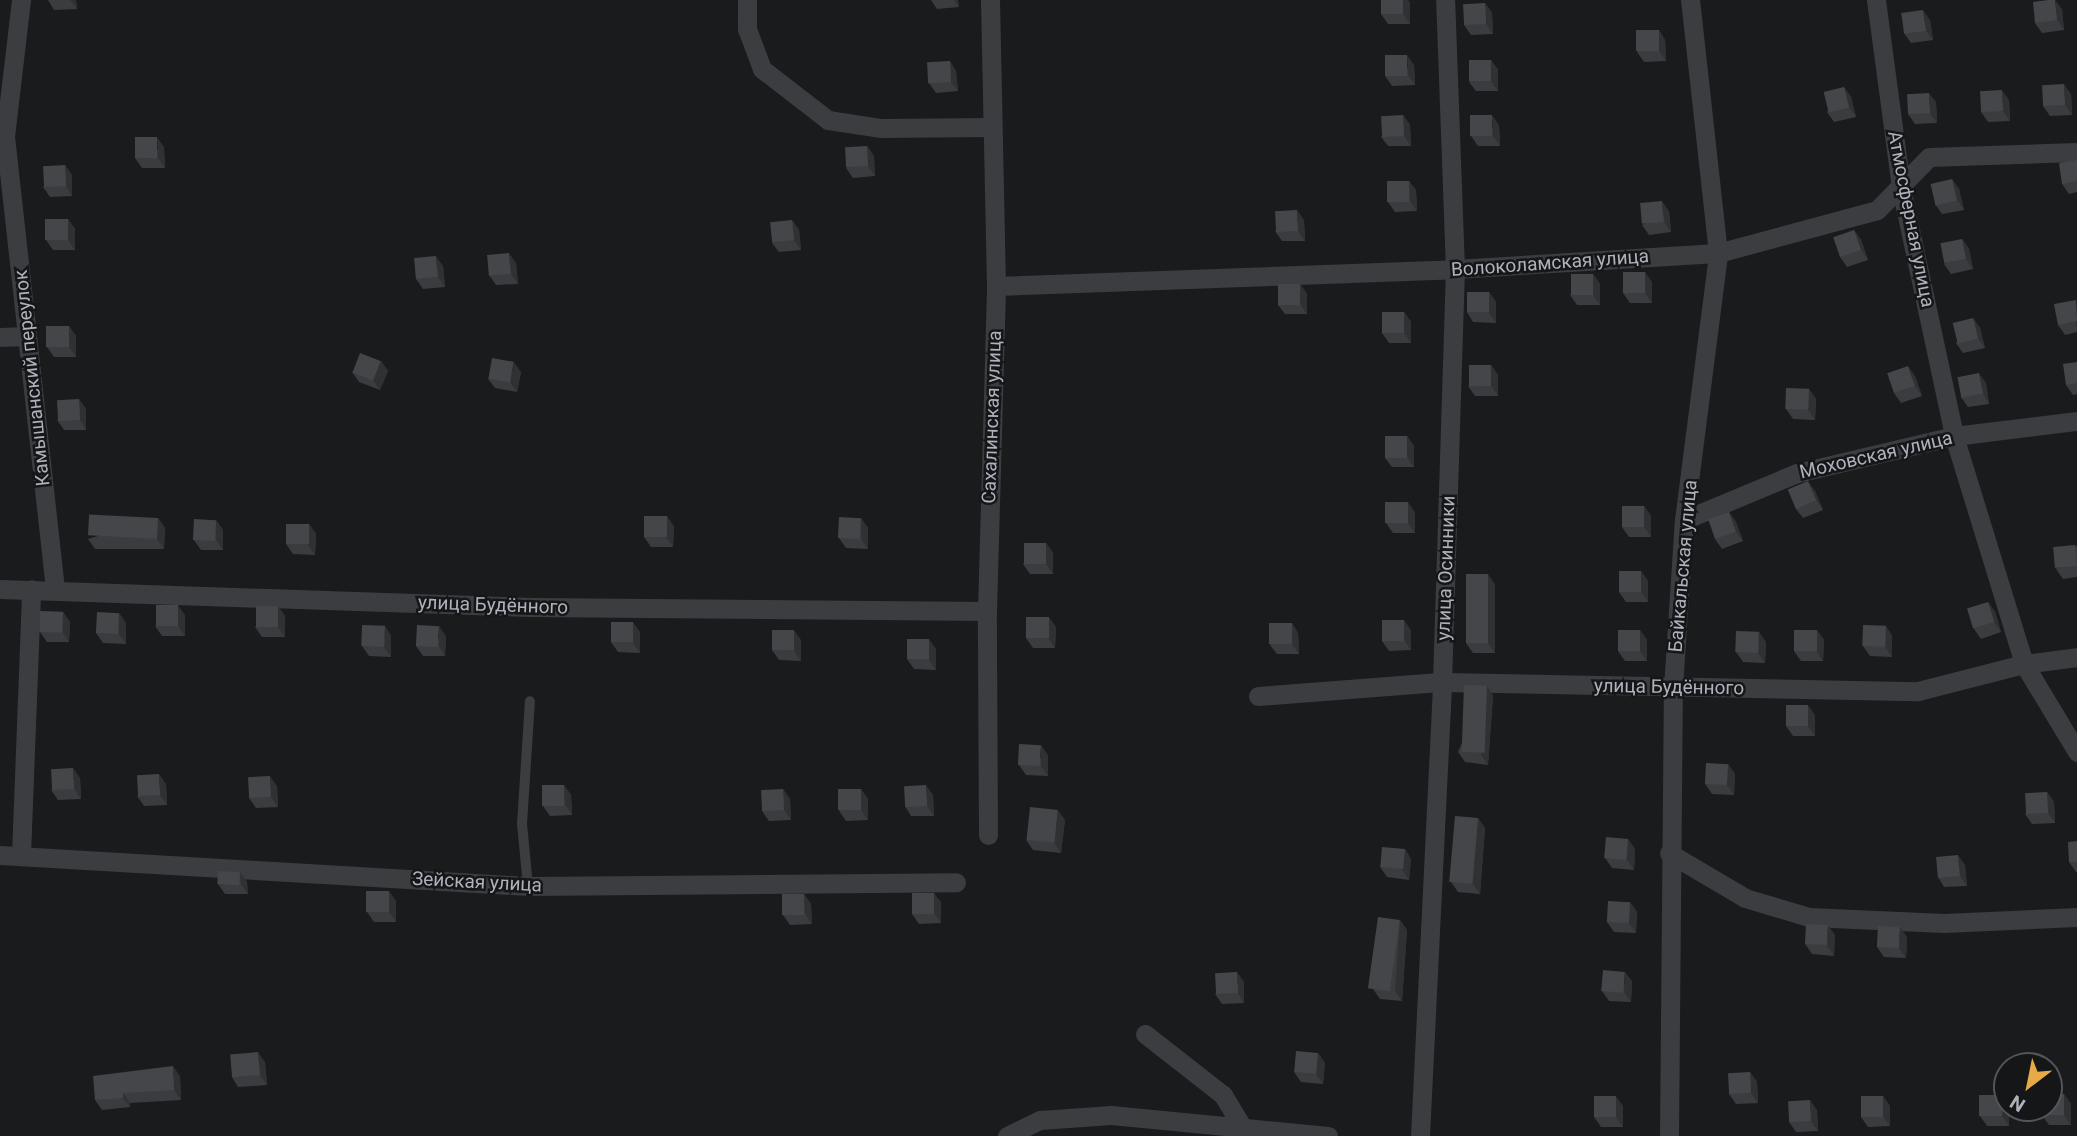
<!DOCTYPE html>
<html>
<head>
<meta charset="utf-8">
<style>
	body { margin:0 }
	#map { position:relative; width:2077px; height:1136px; overflow:hidden; background:#1a1b1d; font-family:Roboto,sans-serif }
	div>[style] { position:absolute }
	.service>* { height:10px; margin:-5px; padding:0 5px; transform-origin:5px; border-radius:5px; background:#3c3d41 }
	.minor>* { height:19px; margin:-9.5px; padding:0 9.5px; transform-origin:9.5px; border-radius:9.5px; background:#3c3d41 }
	.wall>* { inset:0; background:#3b3c3f }
	.shaded-wall>* { inset:0; background:#303133 }
	.building>* { inset:0; background:#454649; transform-origin:0 0 }
	span { translate:-50% -50%; white-space:nowrap; text-align:center; line-height:1.15; -webkit-text-stroke:5px #151618; paint-order:stroke }
	.street-label { font-size:19px; color:#aeb3bb }
	.north { position:absolute; left:1993px; top:1052px; width:70px; height:70px; box-sizing:border-box; background:#151618; border:2px solid #525559; border-radius:50%; rotate:212deg; font-size:19px; font-weight:700; line-height:28px; text-align:center; color:#aeb3bb }
	.north::after { content:''; display:block; margin:auto; width:24px; height:32px; background:#e7aa48; clip-path:polygon(50% 0,100% 100%,50% 72%,0 100%) }
</style>
</head>
<body>
<div id="map">
	<div class="service">
		<div style="left:528px;top:886px;width:62px;rotate:-95.5deg"></div>
		<div style="left:522px;top:824px;width:123px;rotate:-86.3deg"></div>
	</div>
	<div class="minor">
		<div style="left:21px;top:0;width:137px;rotate:96.7deg"></div>
		<div style="left:5px;top:136px;width:455px;rotate:83.7deg"></div>
		<div style="left:747px;top:0;width:29px;rotate:90deg"></div>
		<div style="left:747px;top:29px;width:43px;rotate:69.4deg"></div>
		<div style="left:762px;top:69px;width:83px;rotate:37.7deg"></div>
		<div style="left:828px;top:120px;width:54px;rotate:8.6deg"></div>
		<div style="left:881px;top:128px;width:111px;rotate:-0.5deg"></div>
		<div style="left:1876px;top:0;width:190px;rotate:82.4deg"></div>
		<div style="left:1901px;top:188px;width:254px;rotate:77.9deg"></div>
		<div style="left:1954px;top:436px;width:239px;rotate:72.9deg"></div>
		<div style="left:2024px;top:664px;width:103px;rotate:58.9deg"></div>
		<div style="left:996px;top:286px;width:459px;rotate:-2.1deg"></div>
		<div style="left:1455px;top:269px;width:263px;rotate:-3.5deg"></div>
		<div style="left:1718px;top:253px;width:165px;rotate:-15.1deg"></div>
		<div style="left:1877px;top:210px;width:74px;rotate:-45.5deg"></div>
		<div style="left:1929px;top:157px;width:148px;rotate:-1.9deg"></div>
		<div style="left:0;top:337px;width:27px;rotate:-2deg"></div>
		<div style="left:1684px;top:520px;width:122px;rotate:-22.6deg"></div>
		<div style="left:1797px;top:473px;width:161px;rotate:-13.3deg"></div>
		<div style="left:1954px;top:436px;width:124px;rotate:-7deg"></div>
		<div style="left:0;top:589px;width:531px;rotate:1.94deg"></div>
		<div style="left:531px;top:607px;width:456px;rotate:0.5deg"></div>
		<div style="left:1258px;top:696px;width:185px;rotate:-4.4deg"></div>
		<div style="left:1442px;top:682px;width:476px;rotate:1.1deg"></div>
		<div style="left:1918px;top:691px;width:109px;rotate:-14.3deg"></div>
		<div style="left:2024px;top:664px;width:53px;rotate:-7.5deg"></div>
		<div style="left:988px;top:835px;width:224px;rotate:-90.3deg"></div>
		<div style="left:987px;top:611px;width:325px;rotate:-88.4deg"></div>
		<div style="left:996px;top:286px;width:286px;rotate:-91.2deg"></div>
		<div style="left:1669px;top:853px;width:88px;rotate:30.6deg"></div>
		<div style="left:1745px;top:898px;width:67px;rotate:16.5deg"></div>
		<div style="left:1809px;top:917px;width:135px;rotate:2.5deg"></div>
		<div style="left:1944px;top:923px;width:133px;rotate:-2.6deg"></div>
		<div style="left:0;top:855px;width:529px;rotate:3.36deg"></div>
		<div style="left:528px;top:886px;width:428px;rotate:-0.5deg"></div>
		<div style="left:21px;top:855px;width:266px;rotate:-87.8deg"></div>
		<div style="left:1145px;top:1034px;width:99px;rotate:38deg"></div>
		<div style="left:1223px;top:1095px;width:35px;rotate:59deg"></div>
		<div style="left:1007px;top:1136px;width:37px;rotate:-26deg"></div>
		<div style="left:1040px;top:1120px;width:71px;rotate:-4deg"></div>
		<div style="left:1111px;top:1115px;width:218px;rotate:5.5deg"></div>
		<div style="left:1420px;top:1136px;width:455px;rotate:-87.2deg"></div>
		<div style="left:1442px;top:682px;width:413px;rotate:-88.2deg"></div>
		<div style="left:1455px;top:269px;width:269px;rotate:-92.1deg"></div>
		<div style="left:1669px;top:1136px;width:448px;rotate:-89.5deg"></div>
		<div style="left:1673px;top:688px;width:168px;rotate:-86.3deg"></div>
		<div style="left:1684px;top:520px;width:269px;rotate:-82.7deg"></div>
		<div style="left:1718px;top:253px;width:255px;rotate:-96.3deg"></div>
	</div>
	<div class="wall">
		<div style="clip-path:polygon(48px 0,76px 0,77px 9px,54px 10px)"></div>
		<div style="clip-path:polygon(931px 0,958px 0,959px 7px,937px 9px)"></div>
		<div style="clip-path:polygon(1381px 0,1408px 0,1410px 3px,1410px 24px,1388px 24px,1381px 14px)"></div>
		<div style="clip-path:polygon(1485px 3px,1492px 13px,1493px 34px,1471px 35px,1464px 25px)"></div>
		<div style="clip-path:polygon(2062px 9px,2064px 30px,2042px 33px,2035px 23px)"></div>
		<div style="clip-path:polygon(1930px 20px,1933px 40px,1911px 43px,1904px 33px)"></div>
		<div style="clip-path:polygon(1659px 30px,1665px 40px,1666px 61px,1644px 62px,1637px 52px)"></div>
		<div style="clip-path:polygon(1491px 60px,1498px 70px,1498px 91px,1476px 91px,1469px 82px)"></div>
		<div style="clip-path:polygon(950px 61px,956px 71px,958px 91px,936px 93px,929px 83px)"></div>
		<div style="clip-path:polygon(1414px 65px,1415px 85px,1392px 86px,1385px 76px)"></div>
		<div style="clip-path:polygon(1844px 87px,1851px 97px,1856px 117px,1834px 122px,1827px 112px)"></div>
		<div style="clip-path:polygon(2071px 94px,2072px 115px,2050px 116px,2043px 106px)"></div>
		<div style="clip-path:polygon(2009px 100px,2010px 121px,1988px 122px,1981px 112px)"></div>
		<div style="clip-path:polygon(1936px 102px,1937px 123px,1915px 124px,1908px 114px)"></div>
		<div style="clip-path:polygon(1403px 115px,1410px 125px,1411px 146px,1388px 146px,1381px 137px)"></div>
		<div style="clip-path:polygon(1499px 125px,1500px 146px,1478px 146px,1471px 136px)"></div>
		<div style="clip-path:polygon(867px 146px,874px 156px,875px 176px,853px 178px,846px 168px)"></div>
		<div style="clip-path:polygon(164px 147px,165px 168px,142px 168px,135px 158px)"></div>
		<div style="clip-path:polygon(2077px 160px,2077px 192px,2069px 194px,2062px 184px)"></div>
		<div style="clip-path:polygon(65px 165px,72px 175px,72px 196px,50px 197px,43px 187px)"></div>
		<div style="clip-path:polygon(1952px 179px,1959px 189px,1964px 210px,1942px 214px,1935px 204px)"></div>
		<div style="clip-path:polygon(1409px 181px,1416px 190px,1417px 211px,1395px 212px,1388px 202px)"></div>
		<div style="clip-path:polygon(1669px 211px,1671px 232px,1649px 235px,1642px 225px)"></div>
		<div style="clip-path:polygon(68px 219px,75px 229px,75px 250px,53px 250px,46px 240px)"></div>
		<div style="clip-path:polygon(792px 220px,799px 230px,801px 250px,779px 252px,772px 243px)"></div>
		<div style="clip-path:polygon(1304px 220px,1305px 241px,1282px 241px,1275px 231px)"></div>
		<div style="clip-path:polygon(1854px 230px,1861px 240px,1868px 260px,1847px 267px,1840px 257px)"></div>
		<div style="clip-path:polygon(1962px 239px,1969px 249px,1973px 269px,1951px 274px,1944px 264px)"></div>
		<div style="clip-path:polygon(516px 263px,518px 284px,496px 285px,489px 275px)"></div>
		<div style="clip-path:polygon(443px 266px,445px 287px,423px 289px,416px 279px)"></div>
		<div style="clip-path:polygon(1593px 274px,1600px 284px,1600px 305px,1577px 305px,1570px 295px)"></div>
		<div style="clip-path:polygon(1652px 282px,1652px 303px,1630px 303px,1623px 293px)"></div>
		<div style="clip-path:polygon(1300px 284px,1307px 294px,1307px 314px,1285px 314px,1278px 305px)"></div>
		<div style="clip-path:polygon(1489px 292px,1496px 302px,1496px 323px,1473px 322px,1467px 312px)"></div>
		<div style="clip-path:polygon(2076px 300px,2077px 332px,2065px 335px,2058px 325px)"></div>
		<div style="clip-path:polygon(1404px 312px,1411px 322px,1411px 343px,1389px 343px,1382px 333px)"></div>
		<div style="clip-path:polygon(1973px 318px,1980px 328px,1985px 348px,1963px 353px,1956px 343px)"></div>
		<div style="clip-path:polygon(69px 326px,76px 336px,76px 357px,54px 357px,47px 347px)"></div>
		<div style="clip-path:polygon(381px 361px,388px 371px,380px 390px,359px 382px,352px 372px)"></div>
		<div style="clip-path:polygon(2077px 362px,2077px 394px,2073px 395px,2066px 385px)"></div>
		<div style="clip-path:polygon(1491px 365px,1498px 375px,1498px 396px,1475px 396px,1468px 386px)"></div>
		<div style="clip-path:polygon(521px 372px,517px 392px,495px 388px,488px 379px)"></div>
		<div style="clip-path:polygon(1915px 376px,1922px 396px,1901px 403px,1894px 393px)"></div>
		<div style="clip-path:polygon(1986px 383px,1989px 404px,1968px 407px,1961px 397px)"></div>
		<div style="clip-path:polygon(1809px 389px,1816px 399px,1815px 420px,1793px 419px,1786px 409px)"></div>
		<div style="clip-path:polygon(79px 399px,86px 409px,86px 430px,64px 430px,57px 420px)"></div>
		<div style="clip-path:polygon(1407px 436px,1414px 446px,1414px 467px,1392px 467px,1385px 458px)"></div>
		<div style="clip-path:polygon(1815px 491px,1823px 510px,1803px 518px,1796px 509px)"></div>
		<div style="clip-path:polygon(1644px 506px,1651px 516px,1651px 537px,1629px 537px,1622px 527px)"></div>
		<div style="clip-path:polygon(1415px 512px,1415px 533px,1393px 533px,1386px 523px)"></div>
		<div style="clip-path:polygon(1729px 512px,1736px 522px,1743px 541px,1722px 549px,1715px 539px)"></div>
		<div style="clip-path:polygon(158px 518px,165px 528px,164px 549px,95px 549px,88px 539px)"></div>
		<div style="clip-path:polygon(861px 518px,868px 528px,868px 549px,846px 548px,839px 538px)"></div>
		<div style="clip-path:polygon(216px 520px,223px 530px,223px 550px,201px 550px,194px 540px)"></div>
		<div style="clip-path:polygon(309px 524px,316px 534px,315px 555px,293px 554px,286px 544px)"></div>
		<div style="clip-path:polygon(674px 526px,673px 547px,651px 547px,644px 537px)"></div>
		<div style="clip-path:polygon(1046px 543px,1053px 553px,1053px 574px,1030px 574px,1023px 564px)"></div>
		<div style="clip-path:polygon(2075px 545px,2077px 547px,2077px 577px,2063px 579px,2056px 569px)"></div>
		<div style="clip-path:polygon(1641px 571px,1648px 581px,1648px 602px,1626px 602px,1619px 592px)"></div>
		<div style="clip-path:polygon(1495px 584px,1495px 653px,1473px 653px,1466px 643px)"></div>
		<div style="clip-path:polygon(1988px 602px,1995px 612px,2001px 632px,1981px 639px,1974px 629px)"></div>
		<div style="clip-path:polygon(278px 606px,285px 616px,285px 637px,262px 637px,255px 627px)"></div>
		<div style="clip-path:polygon(63px 612px,70px 622px,69px 642px,47px 642px,40px 632px)"></div>
		<div style="clip-path:polygon(119px 613px,126px 623px,126px 644px,103px 643px,96px 633px)"></div>
		<div style="clip-path:polygon(185px 615px,185px 636px,162px 636px,155px 626px)"></div>
		<div style="clip-path:polygon(1292px 623px,1298px 633px,1299px 654px,1277px 654px,1270px 645px)"></div>
		<div style="clip-path:polygon(1886px 626px,1892px 636px,1892px 657px,1870px 656px,1863px 646px)"></div>
		<div style="clip-path:polygon(1056px 627px,1055px 648px,1033px 648px,1026px 638px)"></div>
		<div style="clip-path:polygon(1411px 630px,1411px 650px,1389px 651px,1382px 641px)"></div>
		<div style="clip-path:polygon(1640px 630px,1647px 640px,1647px 661px,1625px 661px,1618px 651px)"></div>
		<div style="clip-path:polygon(1817px 630px,1824px 640px,1823px 661px,1801px 661px,1794px 651px)"></div>
		<div style="clip-path:polygon(640px 632px,640px 653px,618px 652px,611px 642px)"></div>
		<div style="clip-path:polygon(391px 635px,391px 657px,369px 656px,362px 646px)"></div>
		<div style="clip-path:polygon(446px 636px,445px 656px,423px 656px,416px 646px)"></div>
		<div style="clip-path:polygon(801px 640px,801px 661px,779px 660px,772px 650px)"></div>
		<div style="clip-path:polygon(1766px 642px,1765px 663px,1743px 662px,1736px 652px)"></div>
		<div style="clip-path:polygon(936px 649px,936px 670px,914px 669px,907px 659px)"></div>
		<div style="clip-path:polygon(1487px 686px,1493px 696px,1488px 765px,1465px 762px,1458px 752px)"></div>
		<div style="clip-path:polygon(1815px 715px,1815px 736px,1793px 736px,1786px 726px)"></div>
		<div style="clip-path:polygon(1048px 755px,1048px 776px,1026px 775px,1019px 765px)"></div>
		<div style="clip-path:polygon(1728px 764px,1735px 774px,1734px 795px,1712px 794px,1705px 784px)"></div>
		<div style="clip-path:polygon(80px 778px,81px 799px,58px 800px,51px 790px)"></div>
		<div style="clip-path:polygon(166px 784px,167px 805px,144px 806px,137px 796px)"></div>
		<div style="clip-path:polygon(564px 785px,571px 795px,572px 815px,550px 816px,543px 806px)"></div>
		<div style="clip-path:polygon(277px 786px,278px 807px,256px 808px,249px 798px)"></div>
		<div style="clip-path:polygon(783px 789px,790px 799px,791px 820px,769px 821px,762px 811px)"></div>
		<div style="clip-path:polygon(861px 789px,868px 799px,868px 820px,846px 821px,839px 811px)"></div>
		<div style="clip-path:polygon(2047px 792px,2054px 802px,2055px 823px,2032px 824px,2025px 814px)"></div>
		<div style="clip-path:polygon(933px 795px,934px 816px,911px 816px,905px 806px)"></div>
		<div style="clip-path:polygon(1478px 818px,1485px 828px,1480px 894px,1458px 892px,1451px 882px)"></div>
		<div style="clip-path:polygon(1065px 820px,1061px 853px,1033px 850px,1026px 840px)"></div>
		<div style="clip-path:polygon(1628px 839px,1635px 849px,1634px 870px,1612px 868px,1605px 858px)"></div>
		<div style="clip-path:polygon(2077px 841px,2077px 872px,2076px 872px,2069px 862px)"></div>
		<div style="clip-path:polygon(1405px 849px,1411px 859px,1409px 880px,1387px 877px,1380px 867px)"></div>
		<div style="clip-path:polygon(1965px 865px,1967px 886px,1944px 887px,1938px 877px)"></div>
		<div style="clip-path:polygon(240px 872px,247px 882px,248px 894px,225px 894px,218px 884px)"></div>
		<div style="clip-path:polygon(804px 894px,811px 904px,812px 924px,790px 925px,783px 915px)"></div>
		<div style="clip-path:polygon(396px 901px,396px 922px,374px 922px,367px 912px)"></div>
		<div style="clip-path:polygon(941px 902px,941px 923px,919px 924px,912px 914px)"></div>
		<div style="clip-path:polygon(1630px 902px,1637px 912px,1636px 933px,1614px 932px,1607px 922px)"></div>
		<div style="clip-path:polygon(1400px 920px,1407px 930px,1402px 1001px,1380px 999px,1373px 989px)"></div>
		<div style="clip-path:polygon(1835px 935px,1834px 956px,1812px 954px,1805px 944px)"></div>
		<div style="clip-path:polygon(1907px 937px,1906px 958px,1884px 957px,1877px 947px)"></div>
		<div style="clip-path:polygon(1632px 981px,1631px 1002px,1609px 1001px,1602px 991px)"></div>
		<div style="clip-path:polygon(1244px 982px,1244px 1003px,1222px 1004px,1215px 994px)"></div>
		<div style="clip-path:polygon(1318px 1053px,1325px 1063px,1323px 1084px,1301px 1082px,1294px 1072px)"></div>
		<div style="clip-path:polygon(265px 1062px,267px 1085px,238px 1087px,232px 1077px)"></div>
		<div style="clip-path:polygon(1750px 1072px,1757px 1082px,1758px 1103px,1736px 1104px,1729px 1094px)"></div>
		<div style="clip-path:polygon(180px 1076px,181px 1100px,130px 1103px,130px 1107px,102px 1110px,95px 1100px)"></div>
		<div style="clip-path:polygon(2064px 1094px,2071px 1104px,2071px 1125px,2049px 1125px,2042px 1115px)"></div>
		<div style="clip-path:polygon(2002px 1095px,2007px 1102px,2009px 1126px,1987px 1126px,1980px 1116px)"></div>
		<div style="clip-path:polygon(1883px 1096px,1890px 1106px,1890px 1126px,1868px 1127px,1861px 1117px)"></div>
		<div style="clip-path:polygon(1623px 1106px,1623px 1127px,1601px 1127px,1594px 1117px)"></div>
		<div style="clip-path:polygon(1817px 1110px,1818px 1131px,1796px 1132px,1789px 1122px)"></div>
	</div>
	<div class="shaded-wall">
		<div style="clip-path:polygon(70px 0,76px 0,77px 9px)"></div>
		<div style="clip-path:polygon(954px 0,958px 0,959px 7px)"></div>
		<div style="clip-path:polygon(1403px 0,1408px 0,1410px 3px,1410px 24px,1403px 14px)"></div>
		<div style="clip-path:polygon(2055px 0,2062px 9px,2064px 30px,2057px 20px)"></div>
		<div style="clip-path:polygon(1485px 3px,1492px 13px,1493px 34px,1486px 24px)"></div>
		<div style="clip-path:polygon(1923px 10px,1930px 20px,1933px 40px,1926px 31px)"></div>
		<div style="clip-path:polygon(1659px 30px,1665px 40px,1666px 61px,1659px 51px)"></div>
		<div style="clip-path:polygon(1407px 55px,1414px 65px,1415px 85px,1408px 75px)"></div>
		<div style="clip-path:polygon(1491px 60px,1498px 70px,1498px 91px,1491px 81px)"></div>
		<div style="clip-path:polygon(950px 61px,956px 71px,958px 91px,951px 82px)"></div>
		<div style="clip-path:polygon(2064px 84px,2071px 94px,2072px 115px,2065px 105px)"></div>
		<div style="clip-path:polygon(1844px 87px,1851px 97px,1856px 117px,1849px 107px)"></div>
		<div style="clip-path:polygon(2002px 90px,2009px 100px,2010px 121px,2003px 111px)"></div>
		<div style="clip-path:polygon(1929px 93px,1936px 102px,1937px 123px,1930px 113px)"></div>
		<div style="clip-path:polygon(1403px 115px,1410px 125px,1411px 146px,1404px 136px)"></div>
		<div style="clip-path:polygon(1492px 115px,1499px 125px,1500px 146px,1493px 136px)"></div>
		<div style="clip-path:polygon(157px 137px,164px 147px,165px 168px,158px 158px)"></div>
		<div style="clip-path:polygon(867px 146px,874px 156px,875px 176px,868px 166px)"></div>
		<div style="clip-path:polygon(65px 165px,72px 175px,72px 196px,66px 186px)"></div>
		<div style="clip-path:polygon(1952px 179px,1959px 189px,1964px 210px,1957px 200px)"></div>
		<div style="clip-path:polygon(1409px 181px,1416px 190px,1417px 211px,1410px 201px)"></div>
		<div style="clip-path:polygon(1662px 201px,1669px 211px,1671px 232px,1664px 222px)"></div>
		<div style="clip-path:polygon(1297px 210px,1304px 220px,1305px 241px,1298px 231px)"></div>
		<div style="clip-path:polygon(68px 219px,75px 229px,75px 250px,68px 240px)"></div>
		<div style="clip-path:polygon(792px 220px,799px 230px,801px 250px,794px 240px)"></div>
		<div style="clip-path:polygon(1854px 230px,1861px 240px,1868px 260px,1861px 250px)"></div>
		<div style="clip-path:polygon(1962px 239px,1969px 249px,1973px 269px,1966px 259px)"></div>
		<div style="clip-path:polygon(509px 253px,516px 263px,518px 284px,511px 274px)"></div>
		<div style="clip-path:polygon(436px 256px,443px 266px,445px 287px,438px 277px)"></div>
		<div style="clip-path:polygon(1645px 272px,1652px 282px,1652px 303px,1645px 293px)"></div>
		<div style="clip-path:polygon(1593px 274px,1600px 284px,1600px 305px,1593px 295px)"></div>
		<div style="clip-path:polygon(1300px 284px,1307px 294px,1307px 314px,1300px 304px)"></div>
		<div style="clip-path:polygon(1489px 292px,1496px 302px,1496px 323px,1489px 313px)"></div>
		<div style="clip-path:polygon(1404px 312px,1411px 322px,1411px 343px,1404px 333px)"></div>
		<div style="clip-path:polygon(1973px 318px,1980px 328px,1985px 348px,1978px 338px)"></div>
		<div style="clip-path:polygon(69px 326px,76px 336px,76px 357px,69px 347px)"></div>
		<div style="clip-path:polygon(381px 361px,388px 371px,380px 390px,373px 380px)"></div>
		<div style="clip-path:polygon(514px 362px,521px 372px,517px 392px,510px 382px)"></div>
		<div style="clip-path:polygon(1491px 365px,1498px 375px,1498px 396px,1491px 386px)"></div>
		<div style="clip-path:polygon(1908px 366px,1915px 376px,1922px 396px,1915px 386px)"></div>
		<div style="clip-path:polygon(1979px 373px,1986px 383px,1989px 404px,1983px 394px)"></div>
		<div style="clip-path:polygon(1809px 389px,1816px 399px,1815px 420px,1808px 410px)"></div>
		<div style="clip-path:polygon(79px 399px,86px 409px,86px 430px,80px 420px)"></div>
		<div style="clip-path:polygon(1407px 436px,1414px 446px,1414px 467px,1407px 457px)"></div>
		<div style="clip-path:polygon(1808px 481px,1815px 491px,1823px 510px,1816px 500px)"></div>
		<div style="clip-path:polygon(1408px 502px,1415px 512px,1415px 533px,1408px 523px)"></div>
		<div style="clip-path:polygon(1644px 506px,1651px 516px,1651px 537px,1644px 527px)"></div>
		<div style="clip-path:polygon(1729px 512px,1736px 522px,1743px 541px,1736px 532px)"></div>
		<div style="clip-path:polygon(667px 516px,674px 526px,673px 547px,666px 537px)"></div>
		<div style="clip-path:polygon(158px 518px,165px 528px,164px 549px,157px 539px)"></div>
		<div style="clip-path:polygon(861px 518px,868px 528px,868px 549px,861px 539px)"></div>
		<div style="clip-path:polygon(216px 520px,223px 530px,223px 550px,216px 540px)"></div>
		<div style="clip-path:polygon(309px 524px,316px 534px,315px 555px,308px 545px)"></div>
		<div style="clip-path:polygon(1046px 543px,1053px 553px,1053px 574px,1046px 564px)"></div>
		<div style="clip-path:polygon(1641px 571px,1648px 581px,1648px 602px,1641px 592px)"></div>
		<div style="clip-path:polygon(1488px 574px,1495px 584px,1495px 653px,1488px 643px)"></div>
		<div style="clip-path:polygon(1988px 602px,1995px 612px,2001px 632px,1994px 622px)"></div>
		<div style="clip-path:polygon(178px 605px,185px 615px,185px 636px,178px 626px)"></div>
		<div style="clip-path:polygon(278px 606px,285px 616px,285px 637px,278px 627px)"></div>
		<div style="clip-path:polygon(63px 612px,70px 622px,69px 642px,62px 632px)"></div>
		<div style="clip-path:polygon(119px 613px,126px 623px,126px 644px,119px 634px)"></div>
		<div style="clip-path:polygon(1049px 617px,1056px 627px,1055px 648px,1048px 638px)"></div>
		<div style="clip-path:polygon(1404px 620px,1411px 630px,1411px 650px,1404px 640px)"></div>
		<div style="clip-path:polygon(633px 622px,640px 632px,640px 653px,633px 643px)"></div>
		<div style="clip-path:polygon(1292px 623px,1298px 633px,1299px 654px,1292px 644px)"></div>
		<div style="clip-path:polygon(385px 626px,391px 635px,391px 657px,384px 647px)"></div>
		<div style="clip-path:polygon(439px 626px,446px 636px,445px 656px,439px 646px)"></div>
		<div style="clip-path:polygon(1886px 626px,1892px 636px,1892px 657px,1885px 647px)"></div>
		<div style="clip-path:polygon(794px 630px,801px 640px,801px 661px,794px 651px)"></div>
		<div style="clip-path:polygon(1640px 630px,1647px 640px,1647px 661px,1640px 651px)"></div>
		<div style="clip-path:polygon(1817px 630px,1824px 640px,1823px 661px,1816px 651px)"></div>
		<div style="clip-path:polygon(1759px 632px,1766px 642px,1765px 663px,1758px 653px)"></div>
		<div style="clip-path:polygon(929px 639px,936px 649px,936px 670px,929px 660px)"></div>
		<div style="clip-path:polygon(1487px 686px,1493px 696px,1488px 765px,1481px 755px)"></div>
		<div style="clip-path:polygon(1808px 705px,1815px 715px,1815px 736px,1808px 726px)"></div>
		<div style="clip-path:polygon(1041px 745px,1048px 755px,1048px 776px,1041px 766px)"></div>
		<div style="clip-path:polygon(1728px 764px,1735px 774px,1734px 795px,1727px 785px)"></div>
		<div style="clip-path:polygon(73px 768px,80px 778px,81px 799px,74px 789px)"></div>
		<div style="clip-path:polygon(159px 774px,166px 784px,167px 805px,160px 795px)"></div>
		<div style="clip-path:polygon(270px 776px,277px 786px,278px 807px,271px 797px)"></div>
		<div style="clip-path:polygon(564px 785px,571px 795px,572px 815px,565px 805px)"></div>
		<div style="clip-path:polygon(926px 785px,933px 795px,934px 816px,927px 806px)"></div>
		<div style="clip-path:polygon(783px 789px,790px 799px,791px 820px,784px 810px)"></div>
		<div style="clip-path:polygon(861px 789px,868px 799px,868px 820px,861px 810px)"></div>
		<div style="clip-path:polygon(2047px 792px,2054px 802px,2055px 823px,2048px 813px)"></div>
		<div style="clip-path:polygon(1058px 810px,1065px 820px,1061px 853px,1054px 843px)"></div>
		<div style="clip-path:polygon(1478px 818px,1485px 828px,1480px 894px,1473px 884px)"></div>
		<div style="clip-path:polygon(1628px 839px,1635px 849px,1634px 870px,1627px 860px)"></div>
		<div style="clip-path:polygon(1405px 849px,1411px 859px,1409px 880px,1402px 870px)"></div>
		<div style="clip-path:polygon(1958px 855px,1965px 865px,1967px 886px,1960px 876px)"></div>
		<div style="clip-path:polygon(240px 872px,247px 882px,248px 894px,241px 884px)"></div>
		<div style="clip-path:polygon(389px 891px,396px 901px,396px 922px,389px 912px)"></div>
		<div style="clip-path:polygon(934px 893px,941px 902px,941px 923px,934px 913px)"></div>
		<div style="clip-path:polygon(804px 894px,811px 904px,812px 924px,805px 914px)"></div>
		<div style="clip-path:polygon(1630px 902px,1637px 912px,1636px 933px,1629px 923px)"></div>
		<div style="clip-path:polygon(1400px 920px,1407px 930px,1402px 1001px,1395px 991px)"></div>
		<div style="clip-path:polygon(1828px 925px,1835px 935px,1834px 956px,1827px 946px)"></div>
		<div style="clip-path:polygon(1900px 927px,1907px 937px,1906px 958px,1899px 948px)"></div>
		<div style="clip-path:polygon(1237px 972px,1244px 982px,1244px 1003px,1238px 993px)"></div>
		<div style="clip-path:polygon(1625px 972px,1632px 981px,1631px 1002px,1624px 992px)"></div>
		<div style="clip-path:polygon(258px 1052px,265px 1062px,267px 1085px,260px 1075px)"></div>
		<div style="clip-path:polygon(1318px 1053px,1325px 1063px,1323px 1084px,1316px 1074px)"></div>
		<div style="clip-path:polygon(173px 1066px,180px 1076px,181px 1100px,174px 1090px)"></div>
		<div style="clip-path:polygon(1750px 1072px,1757px 1082px,1758px 1103px,1751px 1093px)"></div>
		<div style="clip-path:polygon(123px 1093px,130px 1103px,130px 1107px,123px 1098px)"></div>
		<div style="clip-path:polygon(2064px 1094px,2071px 1104px,2071px 1125px,2064px 1115px)"></div>
		<div style="clip-path:polygon(2002px 1095px,2007px 1102px,2007px 1108px,2009px 1108px,2009px 1126px,2002px 1116px)"></div>
		<div style="clip-path:polygon(1616px 1096px,1623px 1106px,1623px 1127px,1616px 1117px)"></div>
		<div style="clip-path:polygon(1883px 1096px,1890px 1106px,1890px 1126px,1883px 1116px)"></div>
		<div style="clip-path:polygon(1810px 1100px,1817px 1110px,1818px 1131px,1811px 1121px)"></div>
	</div>
	<div class="building">
		<div style="left:1381px;top:0;width:22px;height:14px"></div>
		<div style="clip-path:polygon(2048px 0,2055px 0,2057px 20px,2035px 23px,2033px 2px)"></div>
		<div style="left:1485px;top:3px;width:21px;height:22px;rotate:87deg"></div>
		<div style="left:1923px;top:10px;width:21px;height:22px;rotate:82deg"></div>
		<div style="left:1659px;top:30px;width:21px;height:23px;rotate:90deg"></div>
		<div style="left:1385px;top:55px;width:22px;height:21px"></div>
		<div style="left:1491px;top:60px;width:21px;height:22px;rotate:90deg"></div>
		<div style="left:950px;top:61px;width:21px;height:23px;rotate:87deg"></div>
		<div style="left:2064px;top:84px;width:21px;height:22px;rotate:87deg"></div>
		<div style="left:1844px;top:87px;width:21px;height:21px;rotate:76deg"></div>
		<div style="left:2002px;top:90px;width:21px;height:22px;rotate:87deg"></div>
		<div style="left:1929px;top:93px;width:20px;height:22px;rotate:87deg"></div>
		<div style="left:1403px;top:115px;width:21px;height:22px;rotate:87deg"></div>
		<div style="left:1470px;top:115px;width:22px;height:21px"></div>
		<div style="left:135px;top:137px;width:22px;height:21px"></div>
		<div style="left:867px;top:146px;width:20px;height:22px;rotate:87deg"></div>
		<div style="clip-path:polygon(2077px 160px,2077px 181px,2062px 184px,2059px 163px)"></div>
		<div style="left:65px;top:165px;width:21px;height:22px;rotate:87deg"></div>
		<div style="left:1952px;top:179px;width:22px;height:22px;rotate:77deg"></div>
		<div style="left:1387px;top:181px;width:22px;height:21px"></div>
		<div style="left:1662px;top:201px;width:21px;height:22px;rotate:85deg"></div>
		<div style="left:1297px;top:210px;width:21px;height:22px;rotate:87deg"></div>
		<div style="left:68px;top:219px;width:21px;height:23px;rotate:90deg"></div>
		<div style="left:792px;top:220px;width:20px;height:22px;rotate:84deg"></div>
		<div style="left:1854px;top:230px;width:21px;height:22px;rotate:71deg"></div>
		<div style="left:1962px;top:239px;width:20px;height:22px;rotate:79deg"></div>
		<div style="left:509px;top:253px;width:21px;height:22px;rotate:85deg"></div>
		<div style="left:436px;top:256px;width:21px;height:22px;rotate:85deg"></div>
		<div style="left:1623px;top:272px;width:22px;height:21px"></div>
		<div style="left:1571px;top:274px;width:22px;height:21px"></div>
		<div style="left:1278px;top:284px;width:22px;height:21px"></div>
		<div style="left:1467px;top:292px;width:22px;height:20px"></div>
		<div style="clip-path:polygon(2076px 300px,2077px 321px,2058px 325px,2054px 304px)"></div>
		<div style="left:1382px;top:312px;width:22px;height:21px"></div>
		<div style="left:1973px;top:318px;width:21px;height:21px;rotate:76deg"></div>
		<div style="left:46px;top:326px;width:23px;height:21px"></div>
		<div style="left:360px;top:353px;width:22px;height:21px;rotate:21deg"></div>
		<div style="left:492px;top:358px;width:22px;height:21px;rotate:10deg"></div>
		<div style="clip-path:polygon(2077px 362px,2077px 383px,2066px 385px,2063px 364px)"></div>
		<div style="left:1469px;top:365px;width:22px;height:21px"></div>
		<div style="left:1908px;top:366px;width:21px;height:22px;rotate:71deg"></div>
		<div style="left:1979px;top:373px;width:21px;height:22px;rotate:79deg"></div>
		<div style="left:1786px;top:388px;width:23px;height:21px;rotate:2deg"></div>
		<div style="left:79px;top:399px;width:21px;height:22px;rotate:87deg"></div>
		<div style="left:1385px;top:436px;width:22px;height:22px"></div>
		<div style="left:1808px;top:481px;width:21px;height:22px;rotate:67deg"></div>
		<div style="left:1385px;top:502px;width:23px;height:21px"></div>
		<div style="left:1622px;top:506px;width:22px;height:21px"></div>
		<div style="left:1729px;top:512px;width:21px;height:22px;rotate:71deg"></div>
		<div style="left:644px;top:516px;width:23px;height:21px"></div>
		<div style="left:839px;top:517px;width:22px;height:21px;rotate:3deg"></div>
		<div style="left:158px;top:518px;width:21px;height:69px;rotate:93deg"></div>
		<div style="left:194px;top:519px;width:22px;height:21px;rotate:3deg"></div>
		<div style="left:286px;top:524px;width:23px;height:20px"></div>
		<div style="left:1024px;top:543px;width:22px;height:21px"></div>
		<div style="left:2075px;top:545px;width:21px;height:22px;rotate:85deg"></div>
		<div style="left:1619px;top:571px;width:22px;height:21px"></div>
		<div style="left:1466px;top:574px;width:22px;height:69px"></div>
		<div style="left:1988px;top:602px;width:21px;height:22px;rotate:73deg"></div>
		<div style="left:156px;top:605px;width:22px;height:21px"></div>
		<div style="left:256px;top:606px;width:22px;height:21px"></div>
		<div style="left:40px;top:611px;width:23px;height:21px;rotate:2deg"></div>
		<div style="left:97px;top:612px;width:22px;height:21px;rotate:3deg"></div>
		<div style="left:1026px;top:617px;width:23px;height:21px"></div>
		<div style="left:1382px;top:620px;width:22px;height:21px"></div>
		<div style="left:611px;top:622px;width:22px;height:20px"></div>
		<div style="left:1292px;top:623px;width:21px;height:23px;rotate:90deg"></div>
		<div style="left:362px;top:625px;width:23px;height:21px;rotate:2deg"></div>
		<div style="left:417px;top:625px;width:22px;height:21px;rotate:3deg"></div>
		<div style="left:1863px;top:625px;width:23px;height:21px;rotate:2deg"></div>
		<div style="left:772px;top:630px;width:22px;height:20px"></div>
		<div style="left:1618px;top:630px;width:22px;height:21px"></div>
		<div style="left:1794px;top:630px;width:23px;height:21px"></div>
		<div style="left:1736px;top:631px;width:23px;height:21px;rotate:2deg"></div>
		<div style="left:907px;top:639px;width:22px;height:20px"></div>
		<div style="left:1464px;top:685px;width:23px;height:67px;rotate:2deg"></div>
		<div style="left:1786px;top:705px;width:22px;height:21px"></div>
		<div style="left:1019px;top:744px;width:22px;height:21px;rotate:3deg"></div>
		<div style="left:1706px;top:763px;width:22px;height:21px;rotate:3deg"></div>
		<div style="left:73px;top:768px;width:21px;height:22px;rotate:87deg"></div>
		<div style="left:159px;top:774px;width:21px;height:22px;rotate:87deg"></div>
		<div style="left:270px;top:776px;width:21px;height:22px;rotate:87deg"></div>
		<div style="left:542px;top:785px;width:22px;height:21px"></div>
		<div style="left:926px;top:785px;width:21px;height:22px;rotate:87deg"></div>
		<div style="left:783px;top:789px;width:21px;height:22px;rotate:87deg"></div>
		<div style="left:861px;top:789px;width:21px;height:23px;rotate:90deg"></div>
		<div style="left:2047px;top:792px;width:21px;height:22px;rotate:87deg"></div>
		<div style="left:1030px;top:807px;width:28px;height:33px;rotate:6deg"></div>
		<div style="left:1455px;top:816px;width:23px;height:66px;rotate:5deg"></div>
		<div style="left:1606px;top:837px;width:22px;height:21px;rotate:5deg"></div>
		<div style="clip-path:polygon(2077px 841px,2077px 862px,2069px 862px,2068px 842px)"></div>
		<div style="left:1382px;top:847px;width:23px;height:20px;rotate:5deg"></div>
		<div style="left:1958px;top:855px;width:21px;height:22px;rotate:85deg"></div>
		<div style="left:218px;top:871px;width:22px;height:13px;rotate:3deg"></div>
		<div style="left:366px;top:891px;width:23px;height:21px"></div>
		<div style="left:912px;top:893px;width:22px;height:21px"></div>
		<div style="left:782px;top:894px;width:22px;height:21px"></div>
		<div style="left:1608px;top:901px;width:22px;height:21px;rotate:3deg"></div>
		<div style="left:1378px;top:917px;width:22px;height:72px;rotate:8deg"></div>
		<div style="left:1806px;top:924px;width:22px;height:20px;rotate:3deg"></div>
		<div style="left:1878px;top:926px;width:22px;height:21px;rotate:3deg"></div>
		<div style="left:1603px;top:970px;width:22px;height:21px;rotate:5deg"></div>
		<div style="left:1237px;top:972px;width:21px;height:22px;rotate:87deg"></div>
		<div style="left:1296px;top:1051px;width:22px;height:21px;rotate:5deg"></div>
		<div style="left:258px;top:1052px;width:23px;height:28px;rotate:85deg"></div>
		<div style="clip-path:polygon(173px 1066px,174px 1090px,123px 1093px,123px 1098px,95px 1100px,93px 1076px)"></div>
		<div style="left:1750px;top:1072px;width:21px;height:22px;rotate:87deg"></div>
		<div style="clip-path:polygon(2049px 1094px,2064px 1094px,2064px 1115px,2042px 1115px,2042px 1108px,2049px 1108px)"></div>
		<div style="left:1979px;top:1095px;width:23px;height:21px"></div>
		<div style="left:1594px;top:1096px;width:22px;height:21px"></div>
		<div style="left:1861px;top:1096px;width:22px;height:21px"></div>
		<div style="left:1810px;top:1100px;width:21px;height:22px;rotate:87deg"></div>
	</div>
	<div class="street-label">
		<span style="left:1911px;top:219px;rotate:79deg">Атмосферная улица</span>
		<span style="left:1550px;top:263px;rotate:-4deg">Волоколамская улица</span>
		<span style="left:32px;top:378px;rotate:-96deg">Камышанский переулок</span>
		<span style="left:992px;top:417px;rotate:-88deg">Сахалинская улица</span>
		<span style="left:1876px;top:455px;rotate:-13deg">Моховская улица</span>
		<span style="left:1683px;top:566px;rotate:-85deg">Байкальская улица</span>
		<span style="left:1446px;top:568px;rotate:-88deg">улица Осинники</span>
		<span style="left:493px;top:605px;rotate:2deg">улица Будённого</span>
		<span style="left:1669px;top:687px;rotate:1deg">улица Будённого</span>
		<span style="left:477px;top:882px;rotate:3deg">Зейская улица</span>
	</div>
	<div class="north">N</div>
</div>
</body>
</html>
